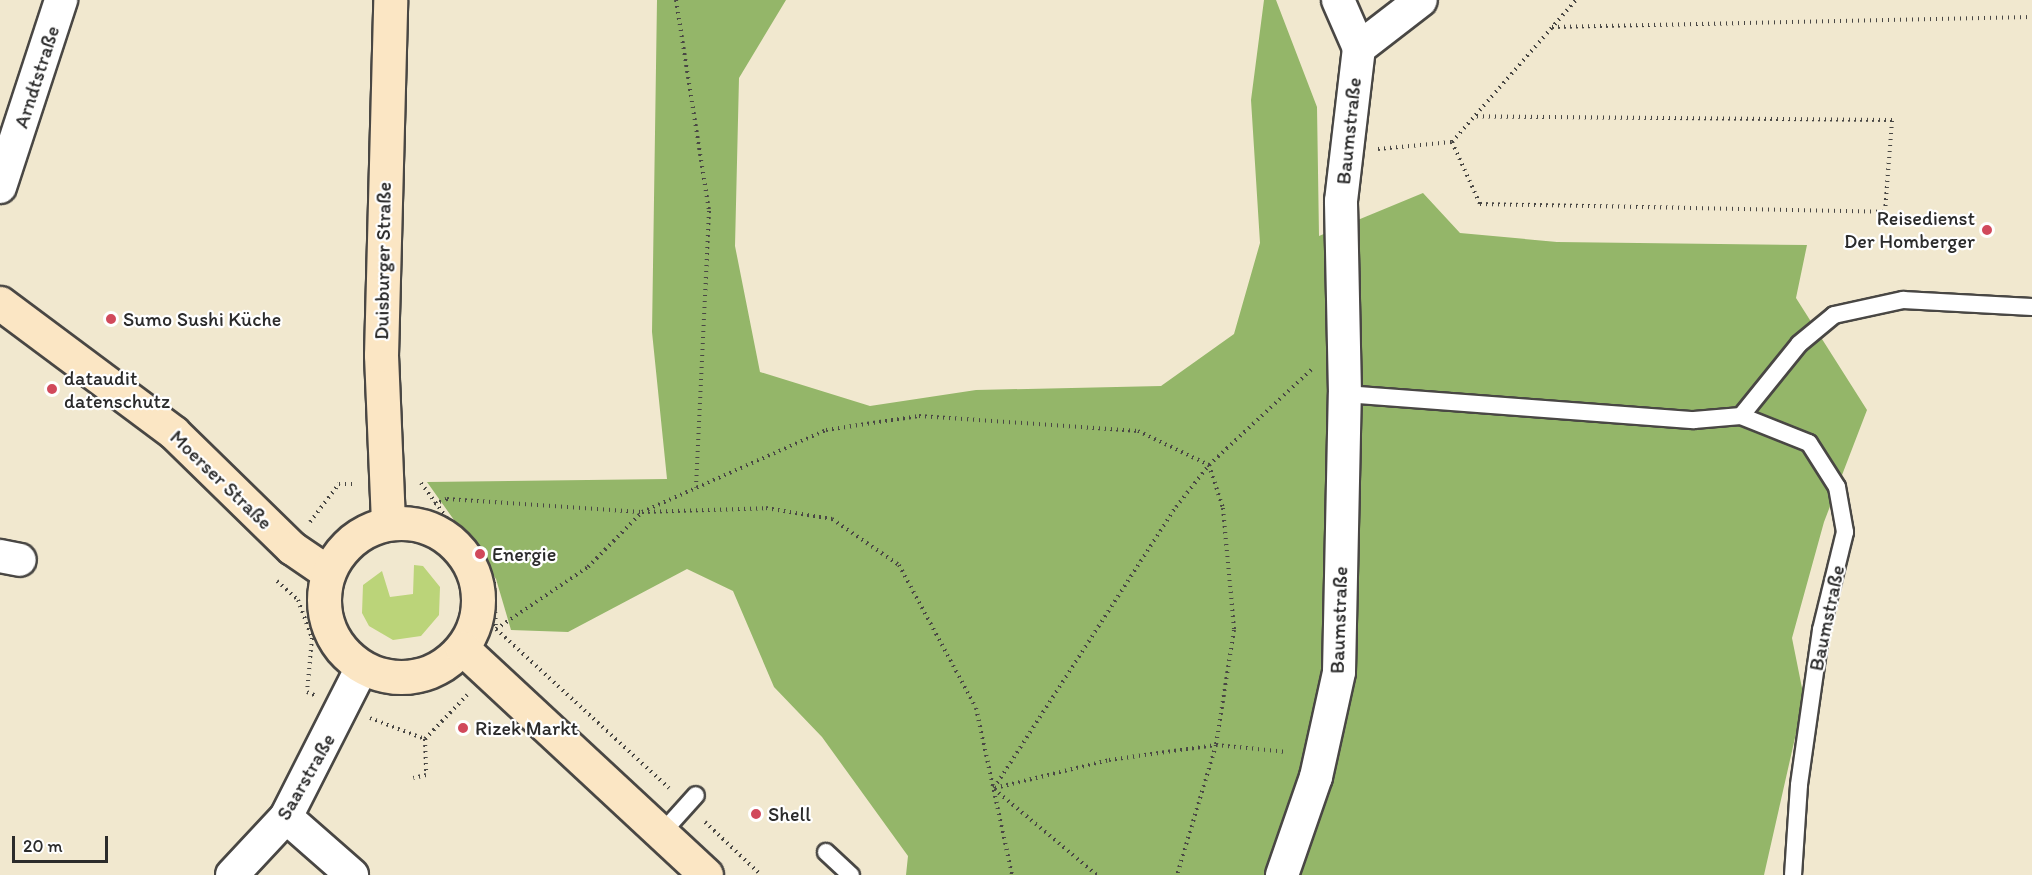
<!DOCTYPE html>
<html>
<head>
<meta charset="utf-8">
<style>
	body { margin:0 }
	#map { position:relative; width:2032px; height:875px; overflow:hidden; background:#f1e8cf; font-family:Itim,sans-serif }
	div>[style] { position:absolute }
	.green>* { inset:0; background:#bbd479 }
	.forest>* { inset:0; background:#94b669 }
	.path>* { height:4px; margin-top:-2px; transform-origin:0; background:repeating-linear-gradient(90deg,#494744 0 1.5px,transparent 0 6px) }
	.roads { filter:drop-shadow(2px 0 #494744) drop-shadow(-2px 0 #494744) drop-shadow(0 2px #494744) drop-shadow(0 -2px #494744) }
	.lane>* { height:16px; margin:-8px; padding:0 8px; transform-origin:8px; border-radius:8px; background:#fff }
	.street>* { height:32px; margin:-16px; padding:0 16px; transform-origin:16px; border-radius:16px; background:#fff }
	.secondary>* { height:33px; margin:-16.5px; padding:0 16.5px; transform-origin:16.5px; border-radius:16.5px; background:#fbe6c4 }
	.secondary>.ring { margin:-16.5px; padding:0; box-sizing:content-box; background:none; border:33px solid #fbe6c4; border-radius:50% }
	.dots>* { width:16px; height:16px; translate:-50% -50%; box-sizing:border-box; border:3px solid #fff; border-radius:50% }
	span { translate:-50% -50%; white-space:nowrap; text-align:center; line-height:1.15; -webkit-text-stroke:4.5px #fff; paint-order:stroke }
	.street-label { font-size:20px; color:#2b2b2b }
	.poi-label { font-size:20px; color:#2b2b2b }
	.right { translate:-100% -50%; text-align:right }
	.left { translate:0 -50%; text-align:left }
	.scale { position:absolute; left:12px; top:836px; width:96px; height:27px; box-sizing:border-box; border:3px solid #2b2b2b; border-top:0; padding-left:8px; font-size:18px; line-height:21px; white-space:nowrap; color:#2b2b2b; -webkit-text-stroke:4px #fff; paint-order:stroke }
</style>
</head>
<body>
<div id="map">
	<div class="green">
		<div style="clip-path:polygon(414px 565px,423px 566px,440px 587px,439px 615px,421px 636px,393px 640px,369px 626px,362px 613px,363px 585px,382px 571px,390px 597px,413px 594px)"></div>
	</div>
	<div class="forest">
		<div style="clip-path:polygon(657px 0,786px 0,739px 78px,735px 246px,760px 372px,870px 406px,976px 390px,1161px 386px,1234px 334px,1260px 243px,1251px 100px,1264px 0,1276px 0,1317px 107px,1319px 236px,1423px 193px,1460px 233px,1557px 242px,1807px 245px,1796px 298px,1867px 410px,1824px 522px,1792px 638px,1804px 698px,1764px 875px,906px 875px,908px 856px,822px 737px,774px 687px,733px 591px,687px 569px,568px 632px,511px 630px,496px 579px,427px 482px,667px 479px,652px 332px)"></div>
	</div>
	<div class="path">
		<div style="left:676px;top:0;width:214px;rotate:81.1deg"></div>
		<div style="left:709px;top:211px;width:277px;rotate:92.7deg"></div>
		<div style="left:1552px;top:27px;width:480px;rotate:-1.2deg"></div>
		<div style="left:1452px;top:142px;width:189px;rotate:-48.9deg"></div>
		<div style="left:1378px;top:149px;width:74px;rotate:-5.4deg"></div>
		<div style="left:1452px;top:142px;width:68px;rotate:65.7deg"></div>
		<div style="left:1480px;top:204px;width:405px;rotate:1.1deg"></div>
		<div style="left:1885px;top:212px;width:92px;rotate:-85.6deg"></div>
		<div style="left:1892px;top:120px;width:418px;rotate:-179.5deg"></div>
		<div style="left:421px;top:483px;width:123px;rotate:53.6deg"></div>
		<div style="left:494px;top:582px;width:47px;rotate:87.6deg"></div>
		<div style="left:496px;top:629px;width:235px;rotate:42.6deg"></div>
		<div style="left:434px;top:504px;width:14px;rotate:-21deg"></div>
		<div style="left:447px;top:499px;width:195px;rotate:3.8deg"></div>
		<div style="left:642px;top:512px;width:201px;rotate:-24deg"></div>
		<div style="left:826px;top:430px;width:94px;rotate:-8.6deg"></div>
		<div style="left:919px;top:416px;width:220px;rotate:3.9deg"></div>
		<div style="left:1138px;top:431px;width:79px;rotate:25.6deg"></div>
		<div style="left:1209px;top:465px;width:45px;rotate:72deg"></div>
		<div style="left:1223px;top:508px;width:122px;rotate:84.8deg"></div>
		<div style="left:1234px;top:630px;width:116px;rotate:98.9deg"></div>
		<div style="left:1216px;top:745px;width:136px;rotate:106.7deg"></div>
		<div style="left:310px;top:522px;width:48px;rotate:-52.7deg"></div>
		<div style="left:339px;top:484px;width:17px"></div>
		<div style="left:277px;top:581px;width:28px;rotate:42deg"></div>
		<div style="left:298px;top:600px;width:40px;rotate:69.8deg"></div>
		<div style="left:312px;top:638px;width:54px;rotate:95.3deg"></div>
		<div style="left:307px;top:692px;width:8px;rotate:23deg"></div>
		<div style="left:496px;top:629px;width:111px;rotate:-34deg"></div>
		<div style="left:588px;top:567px;width:77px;rotate:-45.5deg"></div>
		<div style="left:642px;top:512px;width:124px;rotate:-1.8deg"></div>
		<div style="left:766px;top:508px;width:67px;rotate:9.5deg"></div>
		<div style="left:832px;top:519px;width:81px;rotate:34.5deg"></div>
		<div style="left:899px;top:565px;width:162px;rotate:61.7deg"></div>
		<div style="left:976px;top:708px;width:171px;rotate:77.8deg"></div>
		<div style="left:370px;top:718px;width:59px;rotate:20.9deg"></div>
		<div style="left:425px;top:739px;width:36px;rotate:88deg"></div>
		<div style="left:426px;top:775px;width:13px;rotate:167deg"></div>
		<div style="left:425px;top:739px;width:61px;rotate:-46.3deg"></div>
		<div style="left:994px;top:788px;width:335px;rotate:-57.1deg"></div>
		<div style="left:1176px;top:507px;width:53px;rotate:-51.8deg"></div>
		<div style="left:1209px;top:465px;width:141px;rotate:-43deg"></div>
		<div style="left:995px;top:788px;width:117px;rotate:-13.8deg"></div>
		<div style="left:1109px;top:760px;width:108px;rotate:-8deg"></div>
		<div style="left:1216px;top:745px;width:72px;rotate:5.6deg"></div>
		<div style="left:994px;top:789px;width:134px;rotate:39.9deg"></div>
		<div style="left:705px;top:822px;width:77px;rotate:43.4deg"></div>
	</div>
	<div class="roads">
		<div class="lane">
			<div style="left:1345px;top:394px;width:350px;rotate:4.3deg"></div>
			<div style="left:1694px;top:420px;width:47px;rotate:-4.9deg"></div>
			<div style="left:1741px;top:416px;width:73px;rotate:21.7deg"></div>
			<div style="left:1809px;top:443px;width:52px;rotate:57.5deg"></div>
			<div style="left:1837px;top:487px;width:46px;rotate:79.9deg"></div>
			<div style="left:1845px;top:532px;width:101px;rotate:103.8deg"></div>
			<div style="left:1821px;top:630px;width:157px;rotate:98.1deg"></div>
			<div style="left:1799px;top:785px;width:90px;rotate:93.8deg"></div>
			<div style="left:1741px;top:416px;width:92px;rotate:-51.1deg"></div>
			<div style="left:1799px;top:344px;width:45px;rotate:-39.6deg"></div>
			<div style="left:1834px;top:315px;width:71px;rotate:-12.3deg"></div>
			<div style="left:1903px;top:300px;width:129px;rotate:3.1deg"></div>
			<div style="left:661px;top:834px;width:52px;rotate:-48.1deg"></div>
			<div style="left:826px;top:852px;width:34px;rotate:43deg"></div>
		</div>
		<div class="street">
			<div style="left:1338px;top:0;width:52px;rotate:66.4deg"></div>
			<div style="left:0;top:187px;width:197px;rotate:-71.9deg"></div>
			<div style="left:0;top:556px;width:20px;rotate:11deg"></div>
			<div style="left:286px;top:817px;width:88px;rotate:41.3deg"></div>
			<div style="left:232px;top:875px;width:79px;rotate:-47deg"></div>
			<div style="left:286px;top:817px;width:168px;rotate:-63.1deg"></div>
			<div style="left:1282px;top:875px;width:104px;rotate:-70.9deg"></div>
			<div style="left:1316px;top:777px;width:107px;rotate:-77.6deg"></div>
			<div style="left:1339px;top:672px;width:278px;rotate:-88.8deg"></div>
			<div style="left:1345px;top:394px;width:193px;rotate:-91.2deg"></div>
			<div style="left:1341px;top:201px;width:154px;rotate:-83.3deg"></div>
			<div style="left:1359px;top:48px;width:78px;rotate:-37.7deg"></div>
		</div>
		<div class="secondary">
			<div style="left:0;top:303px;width:216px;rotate:36.7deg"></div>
			<div style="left:173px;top:432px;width:166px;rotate:44.3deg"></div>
			<div style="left:292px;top:548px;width:42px;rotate:34.4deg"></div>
			<div style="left:388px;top:522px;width:167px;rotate:-92.4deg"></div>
			<div style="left:381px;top:355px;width:355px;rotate:-88.5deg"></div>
			<div class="ring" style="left:324px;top:523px;width:121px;height:121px"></div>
			<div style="left:462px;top:648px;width:333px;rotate:42.9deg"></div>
		</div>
	</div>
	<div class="dots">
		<div style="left:1987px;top:230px;background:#d1495b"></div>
		<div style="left:111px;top:319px;background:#d1495b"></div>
		<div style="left:52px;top:389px;background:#d1495b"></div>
		<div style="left:480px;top:554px;background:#d1495b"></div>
		<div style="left:463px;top:728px;background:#d1495b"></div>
		<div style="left:756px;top:814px;background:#d1495b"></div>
	</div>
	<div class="street-label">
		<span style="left:37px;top:77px;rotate:-72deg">Arndtstraße</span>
		<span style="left:1349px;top:131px;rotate:-84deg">Baumstraße</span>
		<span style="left:383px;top:261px;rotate:-89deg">Duisburger Straße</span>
		<span style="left:221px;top:480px;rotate:44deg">Moerser Straße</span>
		<span style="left:1827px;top:618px;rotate:-78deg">Baumstraße</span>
		<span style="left:1339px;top:620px;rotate:-88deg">Baumstraße</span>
		<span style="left:306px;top:777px;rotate:-60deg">Saarstraße</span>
	</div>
	<div class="poi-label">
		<span class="right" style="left:1975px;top:230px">Reisedienst<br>Der Homberger</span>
		<span class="left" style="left:123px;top:319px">Sumo Sushi Küche</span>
		<span class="left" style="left:64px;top:390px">dataudit<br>datenschutz</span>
		<span class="left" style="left:492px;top:554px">Energie</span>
		<span class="left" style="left:475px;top:728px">Rizek Markt</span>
		<span class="left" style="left:768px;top:814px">Shell</span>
	</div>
	<div class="scale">20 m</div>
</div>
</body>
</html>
